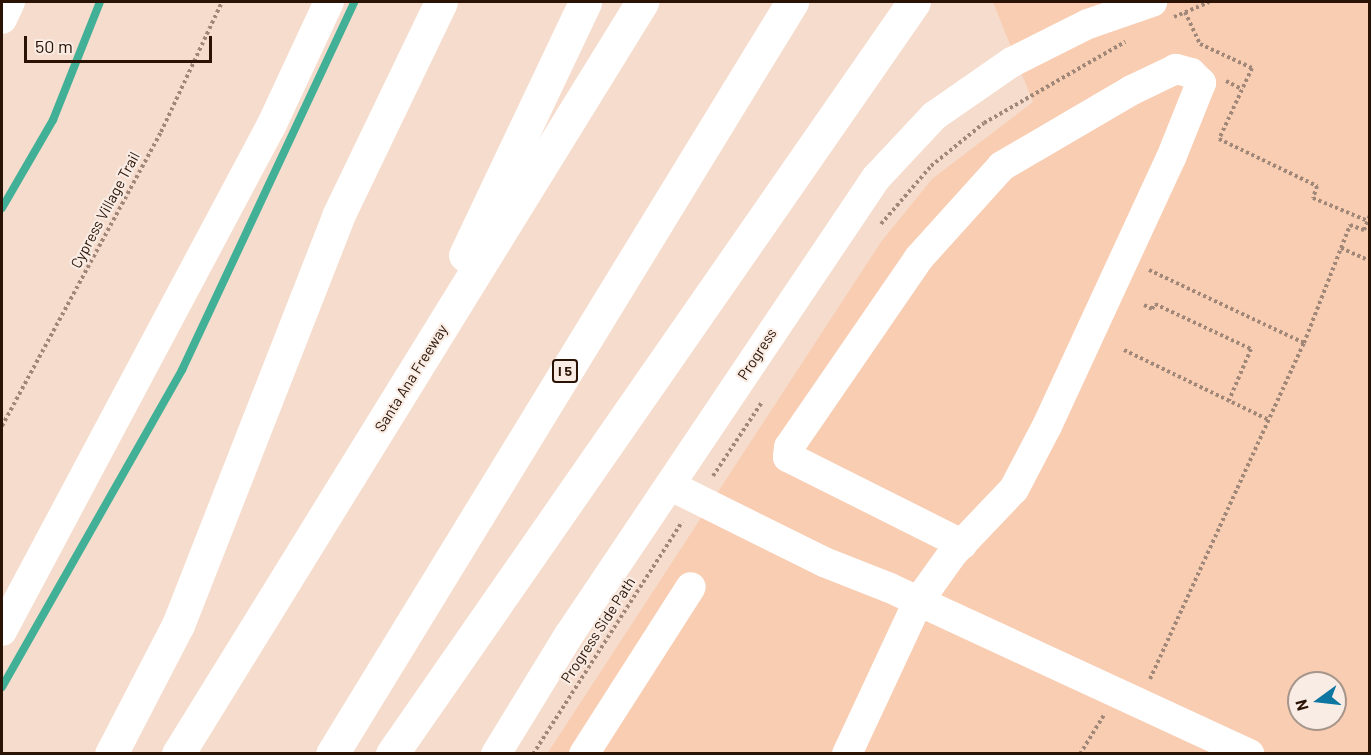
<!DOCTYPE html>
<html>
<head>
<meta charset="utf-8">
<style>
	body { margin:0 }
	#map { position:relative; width:1371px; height:755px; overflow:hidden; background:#f6dccc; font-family:Barlow,sans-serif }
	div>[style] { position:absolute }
	.built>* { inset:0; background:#f8cdb2 }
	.stream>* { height:8px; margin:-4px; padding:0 4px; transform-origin:4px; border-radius:4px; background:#41b096 }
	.path>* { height:4px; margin-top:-2px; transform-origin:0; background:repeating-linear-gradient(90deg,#a08778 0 3px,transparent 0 6px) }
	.minor>* { height:30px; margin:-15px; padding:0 15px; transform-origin:15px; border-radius:15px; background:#fff }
	.highway>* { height:33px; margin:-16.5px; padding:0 16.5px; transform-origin:16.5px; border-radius:16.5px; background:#fff }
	span { translate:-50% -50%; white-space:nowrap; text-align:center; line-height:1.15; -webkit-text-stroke:4.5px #f9ece4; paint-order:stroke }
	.shield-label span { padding:2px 4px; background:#f9ece4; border:2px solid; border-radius:4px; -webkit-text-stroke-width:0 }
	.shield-label { font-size:14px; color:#2a1304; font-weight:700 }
	.street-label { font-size:15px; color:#2a1304 }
	.frame { position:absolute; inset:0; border:3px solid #2a1304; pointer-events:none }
	.north { position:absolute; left:1287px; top:671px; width:60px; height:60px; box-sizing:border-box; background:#f9ece4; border:2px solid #a6958a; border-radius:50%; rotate:255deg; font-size:16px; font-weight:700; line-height:24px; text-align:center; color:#2a1304 }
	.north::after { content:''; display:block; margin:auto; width:21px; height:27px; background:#0f76a1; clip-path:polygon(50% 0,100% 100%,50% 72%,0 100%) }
	.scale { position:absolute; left:24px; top:36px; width:188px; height:27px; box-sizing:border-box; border:3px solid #2a1304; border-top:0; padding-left:8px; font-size:18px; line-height:21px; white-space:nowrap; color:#2a1304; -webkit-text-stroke:4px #f9ece4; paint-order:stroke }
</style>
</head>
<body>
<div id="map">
	<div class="built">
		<div style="clip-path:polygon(evenodd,993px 2px,1369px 2px,1369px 753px,547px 754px,881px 242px,932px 179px,1033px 102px,993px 2px,1299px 683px,1335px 683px,1335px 719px,1299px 719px,1299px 683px)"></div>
	</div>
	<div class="stream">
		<div style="left:2px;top:208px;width:102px;rotate:-59.9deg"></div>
		<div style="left:53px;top:120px;width:127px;rotate:-68.3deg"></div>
		<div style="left:2px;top:687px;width:365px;rotate:-60.4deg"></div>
		<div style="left:182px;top:370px;width:406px;rotate:-64.9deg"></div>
	</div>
	<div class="path">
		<div style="left:1185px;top:12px;width:35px;rotate:65deg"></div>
		<div style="left:1200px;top:44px;width:57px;rotate:24.8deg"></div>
		<div style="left:1252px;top:68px;width:78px;rotate:114.9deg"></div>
		<div style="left:1219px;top:139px;width:109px;rotate:25.6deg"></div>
		<div style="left:1317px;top:186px;width:13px;rotate:108deg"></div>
		<div style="left:1313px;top:198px;width:60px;rotate:22.7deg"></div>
		<div style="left:1174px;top:17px;width:38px;rotate:-23deg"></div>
		<div style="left:1226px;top:81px;width:18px;rotate:27deg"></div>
		<div style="left:881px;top:224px;width:77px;rotate:-49.2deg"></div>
		<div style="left:931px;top:166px;width:68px;rotate:-39.1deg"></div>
		<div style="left:984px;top:123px;width:163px;rotate:-29.9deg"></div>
		<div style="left:1341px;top:248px;width:32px;rotate:24deg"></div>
		<div style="left:1149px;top:270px;width:171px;rotate:25.2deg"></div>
		<div style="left:1144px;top:305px;width:9px;rotate:27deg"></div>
		<div style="left:1152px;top:309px;width:6px;rotate:-59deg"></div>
		<div style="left:1155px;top:304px;width:106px;rotate:25.1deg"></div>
		<div style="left:1251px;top:349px;width:56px;rotate:113.3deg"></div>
		<div style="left:1124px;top:350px;width:161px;rotate:25.8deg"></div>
		<div style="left:2px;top:426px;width:334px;rotate:-61.6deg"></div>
		<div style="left:161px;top:132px;width:144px;rotate:-64.9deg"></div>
		<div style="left:713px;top:476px;width:89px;rotate:-56.5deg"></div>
		<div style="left:1150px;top:679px;width:370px;rotate:-65.4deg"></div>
		<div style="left:1304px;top:343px;width:127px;rotate:-68.7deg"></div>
		<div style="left:1350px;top:225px;width:15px;rotate:20deg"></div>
		<div style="left:1364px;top:230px;width:16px;rotate:-68deg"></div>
		<div style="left:533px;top:754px;width:276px;rotate:-57.3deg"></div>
		<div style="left:1080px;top:754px;width:46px;rotate:-58.4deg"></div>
	</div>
	<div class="minor">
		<div style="left:2px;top:19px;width:19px;rotate:-65deg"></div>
		<div style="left:671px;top:486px;width:171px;rotate:26.4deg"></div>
		<div style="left:824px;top:562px;width:71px;rotate:21.5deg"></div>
		<div style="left:890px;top:588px;width:396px;rotate:24.8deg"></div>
		<div style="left:2px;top:631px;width:574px;rotate:-61.96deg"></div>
		<div style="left:272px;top:124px;width:135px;rotate:-65deg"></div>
		<div style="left:496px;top:754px;width:140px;rotate:-58.5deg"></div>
		<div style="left:569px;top:635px;width:551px;rotate:-56.11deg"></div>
		<div style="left:876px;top:178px;width:85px;rotate:-46.9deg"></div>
		<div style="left:934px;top:116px;width:95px;rotate:-34.7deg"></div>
		<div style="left:1012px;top:62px;width:85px;rotate:-26.6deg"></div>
		<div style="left:1088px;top:24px;width:68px;rotate:-19deg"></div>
		<div style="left:584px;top:754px;width:198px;rotate:-57.4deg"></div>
		<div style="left:847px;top:754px;width:168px;rotate:-65deg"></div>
		<div style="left:918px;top:602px;width:60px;rotate:-54.5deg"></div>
		<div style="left:953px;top:553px;width:88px;rotate:-46.4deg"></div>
		<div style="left:1014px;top:489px;width:71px;rotate:-62.4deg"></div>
		<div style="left:1047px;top:426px;width:295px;rotate:-65.2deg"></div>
		<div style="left:1171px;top:158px;width:81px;rotate:-68.2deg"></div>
		<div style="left:1201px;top:83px;width:14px;rotate:-135deg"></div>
		<div style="left:1191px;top:73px;width:16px;rotate:-165deg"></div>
		<div style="left:1176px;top:69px;width:49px;rotate:154.5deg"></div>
		<div style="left:1132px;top:90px;width:151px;rotate:149.7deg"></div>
		<div style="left:1002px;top:166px;width:124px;rotate:132.1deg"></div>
		<div style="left:919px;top:258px;width:229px;rotate:124.5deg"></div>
		<div style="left:789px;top:447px;width:10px;rotate:96deg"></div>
		<div style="left:788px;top:457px;width:195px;rotate:26.6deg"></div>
	</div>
	<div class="highway">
		<div style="left:465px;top:255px;width:280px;rotate:-64.6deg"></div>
		<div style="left:111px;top:754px;width:145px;rotate:-62.6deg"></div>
		<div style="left:178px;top:625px;width:439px;rotate:-68.6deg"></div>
		<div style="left:338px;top:216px;width:237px;rotate:-64.3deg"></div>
		<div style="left:178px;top:754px;width:884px;rotate:-58.32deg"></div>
		<div style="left:332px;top:754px;width:882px;rotate:-58.55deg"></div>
		<div style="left:392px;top:754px;width:915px;rotate:-55.23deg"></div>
	</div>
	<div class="shield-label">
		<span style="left:565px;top:371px">I 5</span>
	</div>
	<div class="street-label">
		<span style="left:105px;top:210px;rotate:-62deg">Cypress Village Trail</span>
		<span style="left:757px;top:354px;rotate:-57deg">Progress</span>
		<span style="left:411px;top:378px;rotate:-58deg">Santa Ana Freeway</span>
		<span style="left:598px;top:630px;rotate:-57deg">Progress Side Path</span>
	</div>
	<div class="frame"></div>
	<div class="north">N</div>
	<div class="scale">50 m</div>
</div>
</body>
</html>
